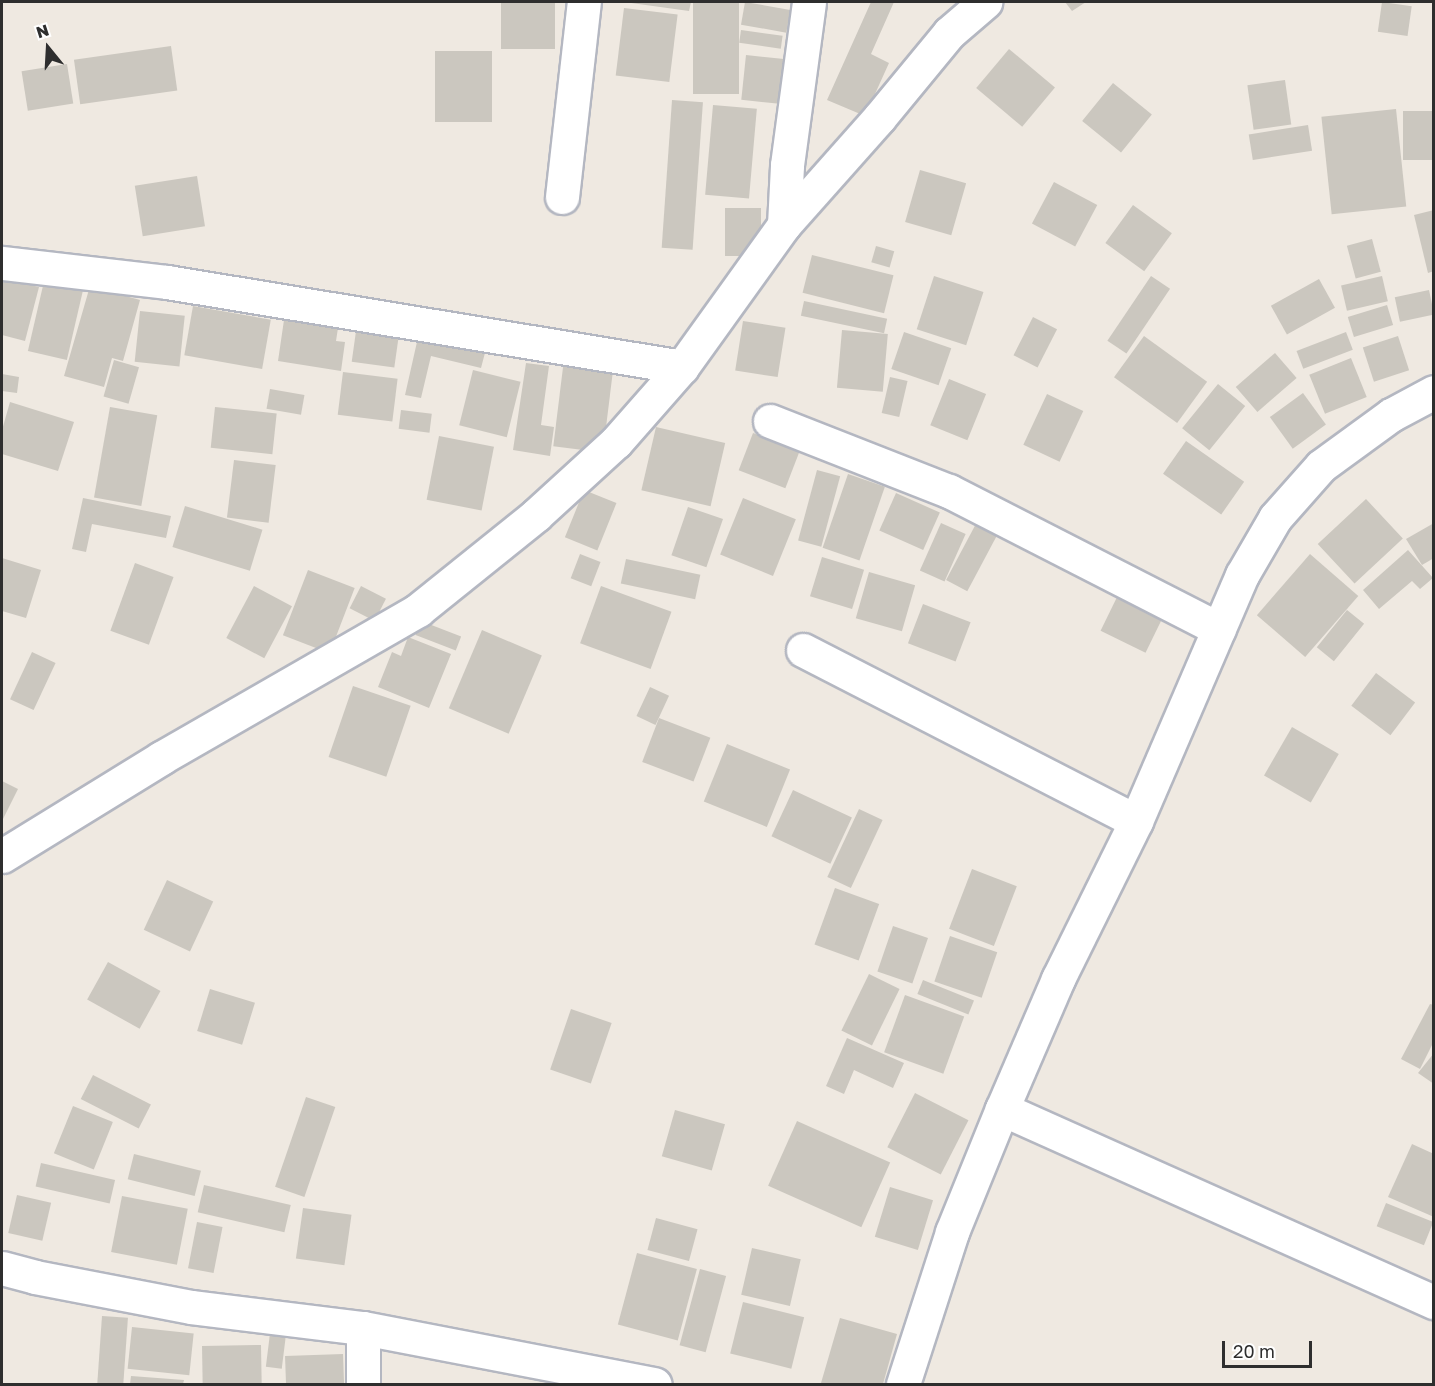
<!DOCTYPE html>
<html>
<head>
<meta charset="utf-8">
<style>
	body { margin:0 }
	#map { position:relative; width:1435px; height:1386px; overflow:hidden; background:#efe9e1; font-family:"Golos Text",sans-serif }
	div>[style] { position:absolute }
	.building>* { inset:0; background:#cbc7bf; transform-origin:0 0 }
	.roads { filter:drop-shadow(2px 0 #b4b7c1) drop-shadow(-2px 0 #b4b7c1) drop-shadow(0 2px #b4b7c1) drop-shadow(0 -2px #b4b7c1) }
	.minor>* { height:33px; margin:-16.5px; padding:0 16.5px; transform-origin:16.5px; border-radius:16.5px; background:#fff }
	span { translate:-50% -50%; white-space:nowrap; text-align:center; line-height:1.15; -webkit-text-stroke:6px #fff; paint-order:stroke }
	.frame { position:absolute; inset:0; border:3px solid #2e2e2e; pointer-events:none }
	.north { position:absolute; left:18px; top:18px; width:60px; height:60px; -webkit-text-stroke:4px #fff; paint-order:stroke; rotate:342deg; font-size:16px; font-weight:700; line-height:24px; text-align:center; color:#2e2e2e }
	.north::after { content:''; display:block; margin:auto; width:21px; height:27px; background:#2e2e2e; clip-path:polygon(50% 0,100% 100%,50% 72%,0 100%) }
	.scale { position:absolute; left:1222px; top:1341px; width:90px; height:27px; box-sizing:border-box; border:3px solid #2e2e2e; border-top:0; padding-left:8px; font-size:18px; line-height:21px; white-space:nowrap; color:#2e2e2e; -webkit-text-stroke:4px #fff; paint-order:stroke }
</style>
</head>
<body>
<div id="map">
	<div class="building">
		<div style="left:501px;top:2px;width:54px;height:47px"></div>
		<div style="clip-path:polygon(624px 2px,691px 2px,689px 11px)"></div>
		<div style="left:693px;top:2px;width:46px;height:92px"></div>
		<div style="left:745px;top:2px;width:46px;height:23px;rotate:10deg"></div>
		<div style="clip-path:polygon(871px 2px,894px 2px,871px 54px,889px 63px,865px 116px,827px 100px)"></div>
		<div style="clip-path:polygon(1065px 2px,1086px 2px,1072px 11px)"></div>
		<div style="left:1382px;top:2px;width:30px;height:30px;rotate:8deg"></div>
		<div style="left:624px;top:8px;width:54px;height:68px;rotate:7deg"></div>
		<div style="left:741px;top:30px;width:42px;height:13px;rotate:8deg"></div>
		<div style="left:171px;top:46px;width:45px;height:98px;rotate:82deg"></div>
		<div style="left:1009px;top:49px;width:60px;height:51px;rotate:40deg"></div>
		<div style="left:435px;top:51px;width:57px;height:71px"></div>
		<div style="left:746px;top:55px;width:53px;height:45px;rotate:6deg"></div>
		<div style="left:67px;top:64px;width:40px;height:46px;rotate:81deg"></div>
		<div style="left:1285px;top:80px;width:45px;height:38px;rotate:82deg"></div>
		<div style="left:1113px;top:83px;width:50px;height:49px;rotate:39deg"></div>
		<div style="left:672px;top:100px;width:31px;height:148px;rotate:4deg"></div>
		<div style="left:713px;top:105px;width:44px;height:90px;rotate:5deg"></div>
		<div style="left:1396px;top:109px;width:98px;height:75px;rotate:84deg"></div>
		<div style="left:1434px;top:111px;width:49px;height:31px;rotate:90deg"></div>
		<div style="left:1308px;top:125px;width:26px;height:60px;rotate:81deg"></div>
		<div style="left:920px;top:170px;width:48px;height:54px;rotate:16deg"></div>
		<div style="left:197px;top:176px;width:51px;height:63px;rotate:81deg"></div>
		<div style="left:1054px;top:182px;width:49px;height:47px;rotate:28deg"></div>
		<div style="left:1133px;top:205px;width:48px;height:47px;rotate:36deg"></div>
		<div style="left:725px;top:208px;width:36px;height:48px"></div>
		<div style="clip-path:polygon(1434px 210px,1434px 271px,1428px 273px,1414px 215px)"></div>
		<div style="left:1372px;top:239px;width:34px;height:26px;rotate:75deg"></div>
		<div style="left:876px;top:246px;width:19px;height:17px;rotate:16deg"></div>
		<div style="left:812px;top:255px;width:84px;height:39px;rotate:14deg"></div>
		<div style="left:934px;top:276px;width:52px;height:56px;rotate:18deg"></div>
		<div style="left:1151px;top:276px;width:23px;height:78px;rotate:34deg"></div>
		<div style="left:1382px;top:276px;width:26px;height:42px;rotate:77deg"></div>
		<div style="left:45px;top:277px;width:40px;height:76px;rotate:13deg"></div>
		<div style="clip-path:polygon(2px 278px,39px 287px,25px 341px,2px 335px)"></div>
		<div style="left:1319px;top:279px;width:33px;height:55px;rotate:61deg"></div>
		<div style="clip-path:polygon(90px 286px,140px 300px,123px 361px,112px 358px,104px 387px,64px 376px)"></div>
		<div style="left:1429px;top:290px;width:25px;height:35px;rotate:78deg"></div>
		<div style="left:804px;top:301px;width:85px;height:15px;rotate:12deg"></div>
		<div style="left:1387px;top:305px;width:21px;height:41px;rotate:73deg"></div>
		<div style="left:193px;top:306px;width:79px;height:50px;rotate:10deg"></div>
		<div style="left:140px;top:311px;width:45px;height:51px;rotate:6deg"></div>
		<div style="left:1033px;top:317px;width:27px;height:43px;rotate:27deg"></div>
		<div style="clip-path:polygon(284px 320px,338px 328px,336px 341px,345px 342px,341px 371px,278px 361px)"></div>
		<div style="left:743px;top:321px;width:43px;height:50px;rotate:9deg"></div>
		<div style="left:357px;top:324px;width:43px;height:38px;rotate:8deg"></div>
		<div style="left:842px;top:330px;width:46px;height:58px;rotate:5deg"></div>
		<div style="left:904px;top:332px;width:50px;height:39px;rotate:19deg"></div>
		<div style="left:1346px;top:332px;width:19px;height:53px;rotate:69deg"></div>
		<div style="clip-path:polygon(419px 333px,486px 349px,481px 368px,431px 356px,421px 398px,405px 395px)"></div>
		<div style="left:1144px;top:336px;width:78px;height:51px;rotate:36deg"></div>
		<div style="left:1398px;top:336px;width:36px;height:37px;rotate:72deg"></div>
		<div style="left:565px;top:351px;width:50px;height:96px;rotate:7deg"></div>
		<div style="left:1275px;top:353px;width:33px;height:52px;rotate:49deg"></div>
		<div style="left:1351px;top:358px;width:42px;height:45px;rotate:68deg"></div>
		<div style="left:114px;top:360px;width:26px;height:38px;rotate:16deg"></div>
		<div style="clip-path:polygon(526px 363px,549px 366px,541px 425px,554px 427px,550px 456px,513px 450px)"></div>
		<div style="left:473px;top:370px;width:49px;height:57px;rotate:14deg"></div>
		<div style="left:343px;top:372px;width:55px;height:43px;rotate:7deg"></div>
		<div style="clip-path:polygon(2px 374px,19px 377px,17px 393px,2px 391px)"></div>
		<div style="left:890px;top:377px;width:18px;height:37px;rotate:13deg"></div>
		<div style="left:949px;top:379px;width:40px;height:50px;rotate:22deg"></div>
		<div style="left:1218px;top:384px;width:35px;height:57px;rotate:39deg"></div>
		<div style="left:270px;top:389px;width:35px;height:20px;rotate:10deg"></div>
		<div style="left:1303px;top:393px;width:39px;height:41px;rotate:54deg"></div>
		<div style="left:1047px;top:394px;width:40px;height:56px;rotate:25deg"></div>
		<div style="clip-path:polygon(10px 402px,74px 422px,58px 471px,2px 454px,2px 430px)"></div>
		<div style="left:110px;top:407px;width:48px;height:92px;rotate:10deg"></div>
		<div style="left:215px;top:407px;width:62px;height:41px;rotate:6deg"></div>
		<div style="left:401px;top:410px;width:31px;height:19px;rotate:7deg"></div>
		<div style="left:656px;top:427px;width:71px;height:65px;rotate:13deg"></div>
		<div style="left:753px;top:433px;width:50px;height:40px;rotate:21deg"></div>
		<div style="left:439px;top:436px;width:56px;height:65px;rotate:11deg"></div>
		<div style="left:1186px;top:441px;width:71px;height:40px;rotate:35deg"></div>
		<div style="left:234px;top:460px;width:42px;height:58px;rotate:7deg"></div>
		<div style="left:817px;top:470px;width:24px;height:73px;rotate:15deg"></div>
		<div style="left:848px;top:474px;width:39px;height:78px;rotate:19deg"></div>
		<div style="left:584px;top:490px;width:35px;height:51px;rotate:22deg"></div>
		<div style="left:896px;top:493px;width:48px;height:41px;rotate:24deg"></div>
		<div style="clip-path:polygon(83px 498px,171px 516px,166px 538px,92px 524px,86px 552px,72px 549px)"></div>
		<div style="left:743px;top:498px;width:57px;height:61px;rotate:22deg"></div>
		<div style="left:1366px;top:499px;width:54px;height:66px;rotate:47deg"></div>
		<div style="left:185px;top:506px;width:81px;height:43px;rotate:17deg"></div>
		<div style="left:688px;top:507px;width:37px;height:51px;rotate:19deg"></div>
		<div style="left:978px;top:520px;width:24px;height:68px;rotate:28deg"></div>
		<div style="left:941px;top:523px;width:27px;height:52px;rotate:24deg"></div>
		<div style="clip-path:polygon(1434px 523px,1434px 558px,1422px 565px,1406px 539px)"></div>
		<div style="clip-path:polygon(1408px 550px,1433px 578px,1420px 589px,1412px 581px,1379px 609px,1363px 590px)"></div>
		<div style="left:580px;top:554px;width:22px;height:26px;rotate:21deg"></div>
		<div style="left:1310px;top:554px;width:64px;height:81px;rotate:41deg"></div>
		<div style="left:822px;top:557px;width:44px;height:41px;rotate:17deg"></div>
		<div style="clip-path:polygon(2px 558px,41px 570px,26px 618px,2px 611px)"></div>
		<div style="left:626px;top:559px;width:76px;height:25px;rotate:12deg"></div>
		<div style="left:135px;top:563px;width:41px;height:72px;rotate:20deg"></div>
		<div style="left:308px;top:570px;width:50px;height:70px;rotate:21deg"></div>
		<div style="left:869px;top:572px;width:48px;height:48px;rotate:16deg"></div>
		<div style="left:254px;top:586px;width:43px;height:59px;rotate:28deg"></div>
		<div style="left:361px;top:586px;width:28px;height:25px;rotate:27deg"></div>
		<div style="left:601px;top:586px;width:75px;height:61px;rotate:20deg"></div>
		<div style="left:1119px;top:593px;width:50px;height:42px;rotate:26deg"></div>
		<div style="left:923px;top:604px;width:51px;height:42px;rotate:21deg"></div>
		<div style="left:1347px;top:610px;width:22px;height:48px;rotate:39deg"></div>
		<div style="left:421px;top:621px;width:43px;height:15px;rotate:21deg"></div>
		<div style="left:482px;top:630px;width:65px;height:85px;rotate:23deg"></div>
		<div style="clip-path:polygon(408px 637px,451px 654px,429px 708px,378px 687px,392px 652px,401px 656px)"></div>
		<div style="left:32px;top:652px;width:26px;height:52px;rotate:25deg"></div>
		<div style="left:1376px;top:673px;width:49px;height:41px;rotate:37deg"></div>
		<div style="left:353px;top:686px;width:61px;height:75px;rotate:19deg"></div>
		<div style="left:650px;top:687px;width:21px;height:32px;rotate:25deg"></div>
		<div style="left:659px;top:718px;width:55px;height:47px;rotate:21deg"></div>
		<div style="left:1292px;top:727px;width:54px;height:56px;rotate:30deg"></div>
		<div style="left:727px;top:744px;width:68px;height:62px;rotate:22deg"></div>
		<div style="clip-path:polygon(2px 781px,18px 789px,2px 821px)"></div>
		<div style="left:793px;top:790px;width:65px;height:51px;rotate:25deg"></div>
		<div style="left:859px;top:809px;width:26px;height:75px;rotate:25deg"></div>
		<div style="left:972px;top:869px;width:48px;height:64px;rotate:21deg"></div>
		<div style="left:167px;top:880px;width:51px;height:55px;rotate:25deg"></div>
		<div style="left:835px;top:888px;width:47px;height:60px;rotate:20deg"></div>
		<div style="left:893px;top:926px;width:37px;height:48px;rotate:19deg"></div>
		<div style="left:950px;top:936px;width:50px;height:48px;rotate:19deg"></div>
		<div style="left:108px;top:962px;width:60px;height:43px;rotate:29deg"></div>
		<div style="left:869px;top:974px;width:34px;height:63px;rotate:26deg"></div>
		<div style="left:923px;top:980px;width:55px;height:15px;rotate:22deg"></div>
		<div style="left:210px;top:989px;width:47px;height:44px;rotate:17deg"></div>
		<div style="left:905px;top:995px;width:63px;height:61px;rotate:20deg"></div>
		<div style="clip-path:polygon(1430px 1004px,1434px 1005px,1434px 1041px,1420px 1069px,1401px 1059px)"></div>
		<div style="left:571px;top:1009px;width:43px;height:64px;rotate:19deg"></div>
		<div style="clip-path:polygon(847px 1038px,904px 1063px,893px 1088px,854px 1070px,844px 1094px,826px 1086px)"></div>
		<div style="clip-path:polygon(1434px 1053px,1434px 1084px,1418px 1073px)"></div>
		<div style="left:93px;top:1075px;width:65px;height:27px;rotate:27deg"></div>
		<div style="left:915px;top:1093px;width:60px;height:61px;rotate:27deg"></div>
		<div style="left:306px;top:1097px;width:31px;height:95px;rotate:19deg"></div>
		<div style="left:73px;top:1106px;width:43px;height:51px;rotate:22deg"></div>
		<div style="left:675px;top:1110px;width:52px;height:48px;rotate:16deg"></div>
		<div style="left:797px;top:1121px;width:102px;height:71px;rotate:24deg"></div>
		<div style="clip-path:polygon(1412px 1144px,1434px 1154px,1434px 1217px,1388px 1197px)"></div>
		<div style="left:134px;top:1154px;width:69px;height:26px;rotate:14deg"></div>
		<div style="left:41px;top:1163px;width:76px;height:24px;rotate:13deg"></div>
		<div style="left:204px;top:1185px;width:89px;height:28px;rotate:13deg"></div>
		<div style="left:890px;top:1187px;width:45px;height:52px;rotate:17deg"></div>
		<div style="left:17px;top:1195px;width:35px;height:39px;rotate:13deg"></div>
		<div style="left:122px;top:1196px;width:67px;height:57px;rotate:11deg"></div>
		<div style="left:1386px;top:1203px;width:51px;height:25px;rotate:22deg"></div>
		<div style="left:303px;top:1208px;width:49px;height:51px;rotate:8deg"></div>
		<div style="left:656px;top:1218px;width:43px;height:33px;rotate:15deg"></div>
		<div style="left:197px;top:1222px;width:26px;height:47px;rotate:11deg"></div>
		<div style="left:752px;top:1248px;width:50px;height:48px;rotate:13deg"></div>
		<div style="left:637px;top:1253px;width:62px;height:74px;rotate:15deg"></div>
		<div style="left:700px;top:1269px;width:27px;height:79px;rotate:15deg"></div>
		<div style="left:743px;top:1302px;width:63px;height:53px;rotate:14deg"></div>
		<div style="left:102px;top:1316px;width:26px;height:68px;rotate:4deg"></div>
		<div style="clip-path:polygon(840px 1318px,897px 1334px,883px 1384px,821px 1383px)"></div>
		<div style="left:271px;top:1325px;width:16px;height:42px;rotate:7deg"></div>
		<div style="left:132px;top:1327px;width:62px;height:42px;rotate:6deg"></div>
		<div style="left:261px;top:1345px;width:39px;height:59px;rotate:89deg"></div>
		<div style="left:343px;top:1354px;width:30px;height:58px;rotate:88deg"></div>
		<div style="clip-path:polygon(131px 1376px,184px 1380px,183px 1384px,130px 1384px)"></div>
	</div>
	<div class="roads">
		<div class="minor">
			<div style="left:562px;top:197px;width:196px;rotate:-83.6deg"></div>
			<div style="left:784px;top:225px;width:60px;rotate:-87.1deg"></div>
			<div style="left:787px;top:165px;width:164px;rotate:-82.3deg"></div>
			<div style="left:2px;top:263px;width:166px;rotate:6.6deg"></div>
			<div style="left:167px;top:282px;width:522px;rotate:9.37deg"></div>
			<div style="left:770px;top:421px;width:192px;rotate:21.4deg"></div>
			<div style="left:949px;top:491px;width:303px;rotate:27.1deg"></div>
			<div style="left:803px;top:650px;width:374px;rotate:27.2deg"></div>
			<div style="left:2px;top:856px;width:187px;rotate:-31.6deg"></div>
			<div style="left:161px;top:758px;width:297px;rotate:-29.9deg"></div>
			<div style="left:418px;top:610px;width:151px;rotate:-38.8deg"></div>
			<div style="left:536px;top:515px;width:108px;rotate:-42.4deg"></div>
			<div style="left:616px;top:442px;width:100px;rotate:-48.7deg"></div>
			<div style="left:682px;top:367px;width:175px;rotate:-54.3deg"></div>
			<div style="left:784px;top:225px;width:143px;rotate:-48.4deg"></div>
			<div style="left:879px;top:118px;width:110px;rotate:-50.5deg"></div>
			<div style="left:949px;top:33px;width:48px;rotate:-40.7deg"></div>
			<div style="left:1002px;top:1109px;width:473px;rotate:24.1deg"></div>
			<div style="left:2px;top:1268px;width:34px;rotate:15deg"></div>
			<div style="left:35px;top:1277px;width:159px;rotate:10.9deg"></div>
			<div style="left:191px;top:1307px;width:173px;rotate:7deg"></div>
			<div style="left:363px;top:1328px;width:297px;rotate:10.9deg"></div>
			<div style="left:363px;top:1328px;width:56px;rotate:90deg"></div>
			<div style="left:903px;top:1384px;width:160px;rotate:-72.1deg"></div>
			<div style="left:952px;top:1232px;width:133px;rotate:-67.9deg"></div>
			<div style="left:1002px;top:1109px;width:142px;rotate:-66.7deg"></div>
			<div style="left:1058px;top:979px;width:176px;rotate:-63.7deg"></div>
			<div style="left:1136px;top:821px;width:268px;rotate:-66.7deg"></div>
			<div style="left:1242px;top:575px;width:66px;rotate:-59.9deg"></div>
			<div style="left:1275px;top:518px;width:69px;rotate:-48.5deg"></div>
			<div style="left:1321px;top:466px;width:87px;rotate:-36.1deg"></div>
			<div style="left:1391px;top:415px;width:49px;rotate:-28.1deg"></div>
		</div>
	</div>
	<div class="frame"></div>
	<div class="north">N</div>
	<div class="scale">20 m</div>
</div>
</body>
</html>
